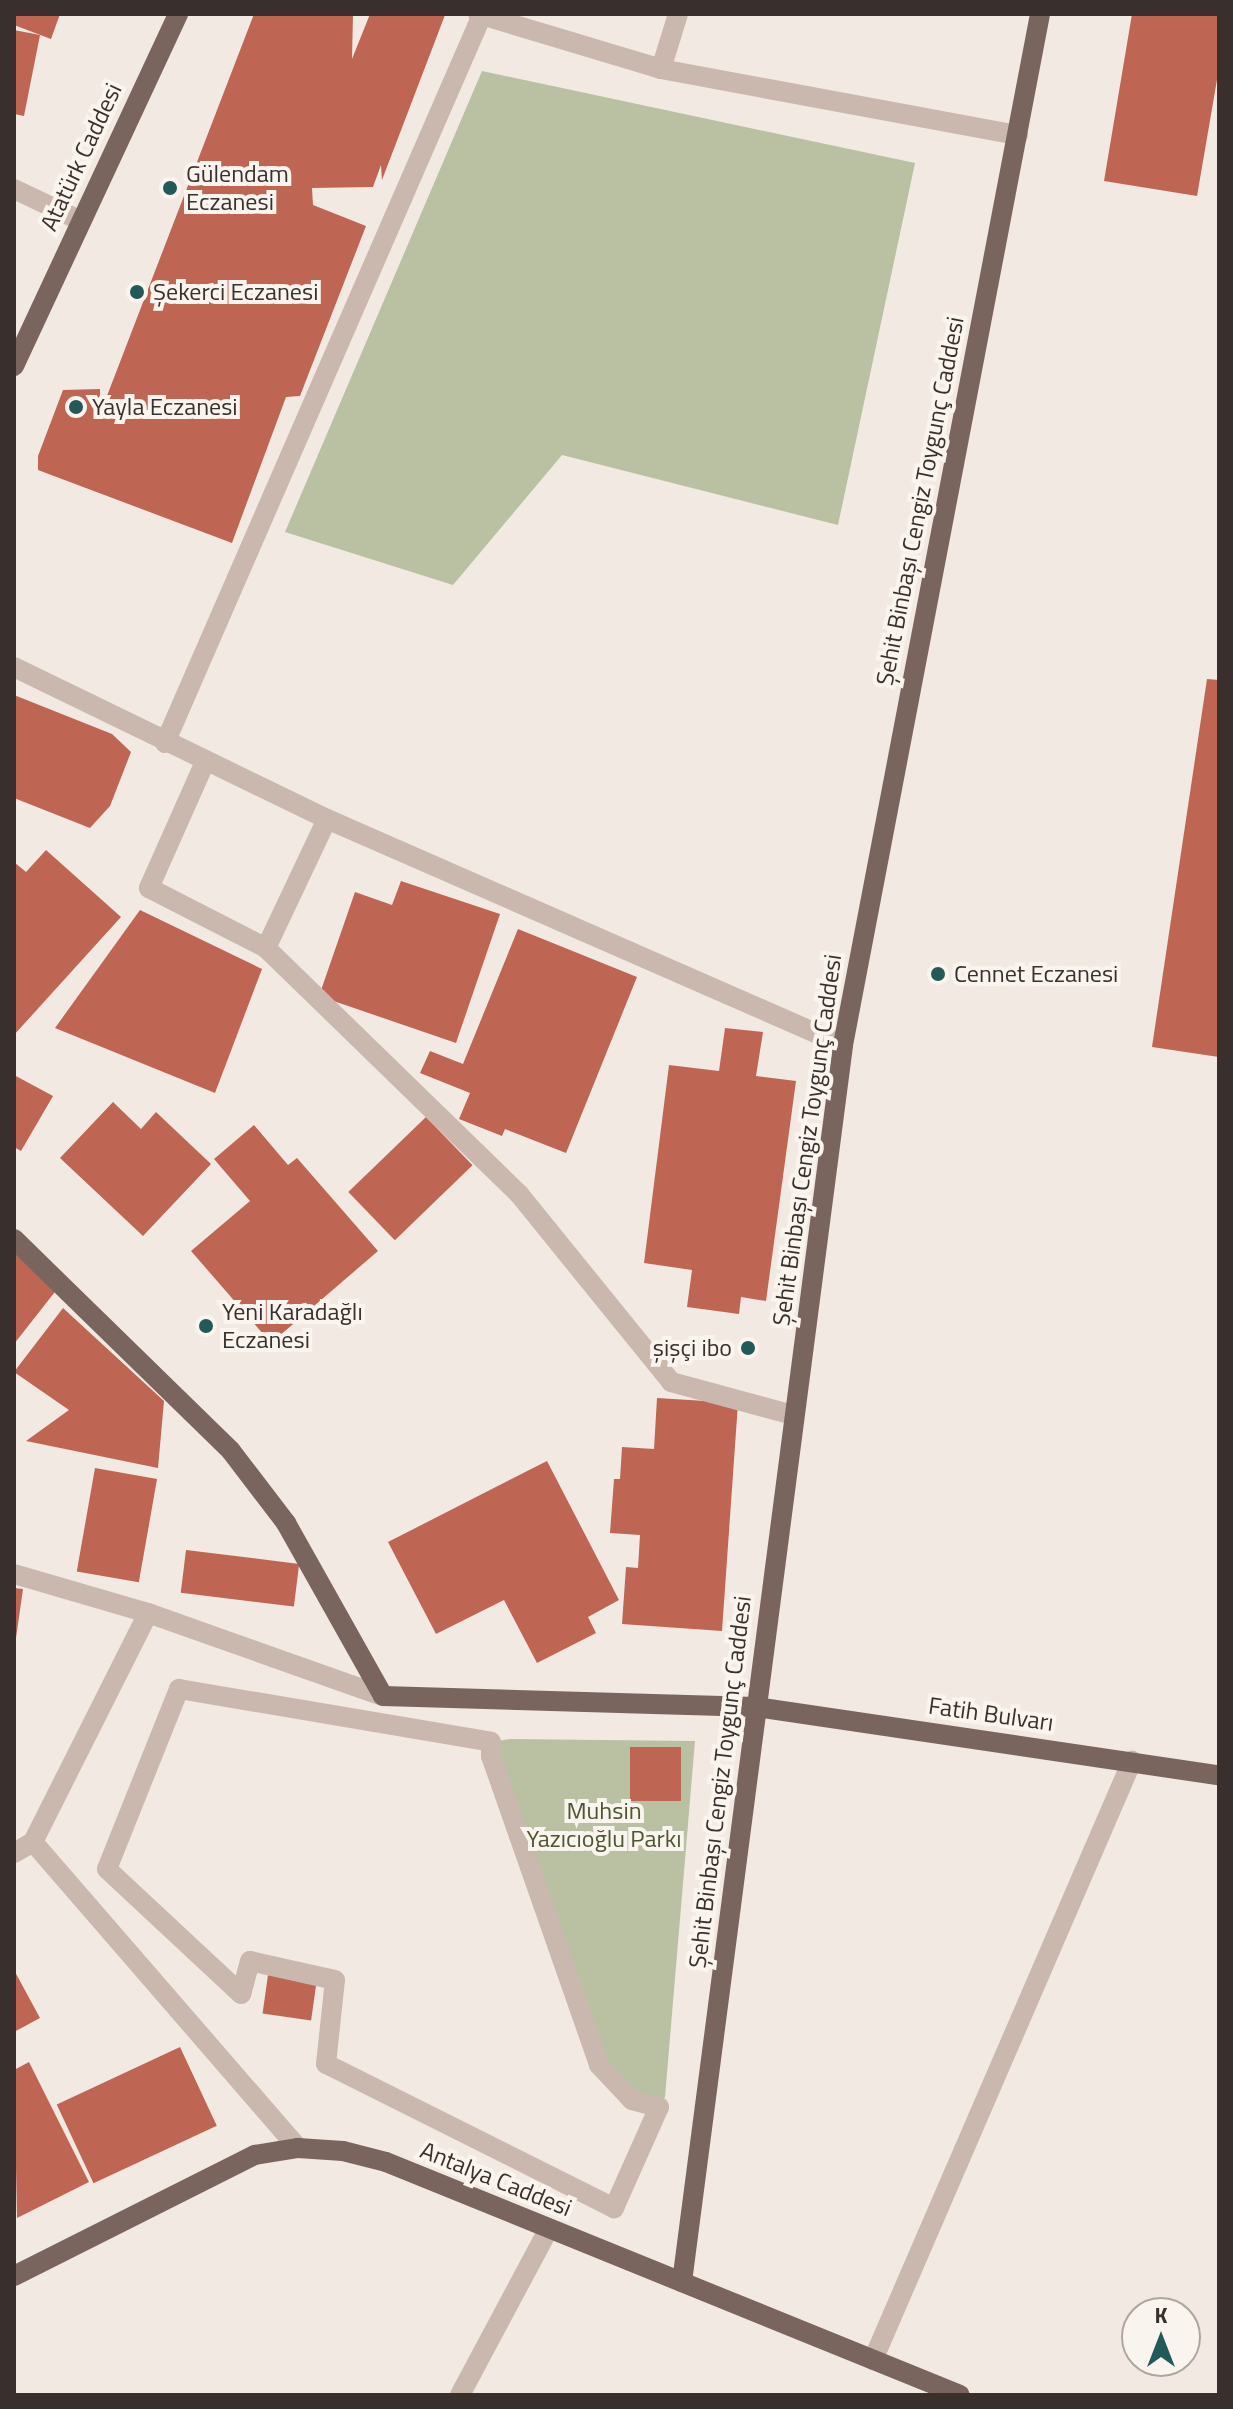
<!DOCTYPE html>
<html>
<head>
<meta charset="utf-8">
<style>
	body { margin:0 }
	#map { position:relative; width:1233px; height:2409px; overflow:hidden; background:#f2e9e2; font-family:"Titillium Web",sans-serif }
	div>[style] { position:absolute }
	.green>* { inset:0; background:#b9c1a2 }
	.building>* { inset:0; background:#be6554; transform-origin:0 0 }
	.minor>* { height:20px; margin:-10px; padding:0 10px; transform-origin:10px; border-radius:10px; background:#cab8ae }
	.major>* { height:20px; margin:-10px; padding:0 10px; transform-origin:10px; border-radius:10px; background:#7a655e }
	.dots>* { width:22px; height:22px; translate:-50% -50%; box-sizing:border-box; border:4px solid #faf4ee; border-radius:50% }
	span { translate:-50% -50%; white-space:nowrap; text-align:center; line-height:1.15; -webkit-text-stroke:8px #faf4ee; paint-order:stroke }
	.street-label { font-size:24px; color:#392f2c }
	.poi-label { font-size:24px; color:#392f2c }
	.left { translate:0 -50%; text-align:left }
	.right { translate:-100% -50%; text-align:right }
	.park-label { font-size:24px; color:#4c5631 }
	.frame { position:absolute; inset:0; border:16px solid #392f2c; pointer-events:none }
	.north { position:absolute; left:1121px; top:2297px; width:80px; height:80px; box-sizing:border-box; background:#faf4ee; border:2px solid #ada5a0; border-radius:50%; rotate:0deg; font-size:22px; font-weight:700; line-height:32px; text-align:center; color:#392f2c }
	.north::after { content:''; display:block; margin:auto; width:28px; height:36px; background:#235958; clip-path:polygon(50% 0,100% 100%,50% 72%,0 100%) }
</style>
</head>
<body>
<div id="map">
	<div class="green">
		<div style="clip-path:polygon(482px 71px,915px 163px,838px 525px,562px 455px,453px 585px,285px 532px)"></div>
		<div style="clip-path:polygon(510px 1739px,695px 1741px,665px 2097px,659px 2107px,610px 2082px,491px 1742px)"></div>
	</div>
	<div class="building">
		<div style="clip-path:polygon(14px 14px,60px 14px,51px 39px,14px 25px)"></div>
		<div style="clip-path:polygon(254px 14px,353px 14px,352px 59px,370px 14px,445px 15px,382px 180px,381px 165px,373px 187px,312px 188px,313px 205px,366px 226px,300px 396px,286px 397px,232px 543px,38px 470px,38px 456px,63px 390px,100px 389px,100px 414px)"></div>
		<div style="clip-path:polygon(1132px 14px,1219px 14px,1219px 68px,1197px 196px,1104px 181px)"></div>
		<div style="clip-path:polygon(14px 30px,40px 35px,24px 116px,14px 114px)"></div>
		<div style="clip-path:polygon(1207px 679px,1219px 680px,1219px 1057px,1152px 1047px)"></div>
		<div style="clip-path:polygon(14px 695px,112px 734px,131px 752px,110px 806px,90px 828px,14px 798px)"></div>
		<div style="clip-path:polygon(46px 850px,121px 917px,14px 1035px,14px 862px,26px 872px)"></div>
		<div style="clip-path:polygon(401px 881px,500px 914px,456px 1043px,319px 996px,355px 892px,392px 905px)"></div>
		<div style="clip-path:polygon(140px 910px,262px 969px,215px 1093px,55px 1028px)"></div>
		<div style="clip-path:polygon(518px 929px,637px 977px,566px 1153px,505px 1129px,502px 1136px,459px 1119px,470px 1093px,420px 1073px,430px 1051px,463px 1064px)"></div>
		<div style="clip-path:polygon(725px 1028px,763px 1032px,756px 1076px,796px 1081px,766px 1301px,741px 1297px,739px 1314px,687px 1307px,692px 1270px,644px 1263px,669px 1065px,719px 1071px)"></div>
		<div style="clip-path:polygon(14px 1075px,53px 1096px,21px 1151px,14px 1147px)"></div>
		<div style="clip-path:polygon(113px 1102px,141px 1129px,156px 1112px,211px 1164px,143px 1236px,60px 1158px)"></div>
		<div style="left:426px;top:1117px;width:67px;height:108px;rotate:46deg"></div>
		<div style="clip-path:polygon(254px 1125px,288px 1165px,297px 1158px,378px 1251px,271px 1343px,191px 1251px,250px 1201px,214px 1159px)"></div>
		<div style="clip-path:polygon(14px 1253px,58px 1288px,14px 1344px)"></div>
		<div style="clip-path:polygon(63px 1308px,164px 1401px,158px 1468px,26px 1441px,69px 1410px,14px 1372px)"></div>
		<div style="clip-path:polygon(657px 1398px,738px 1403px,722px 1631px,622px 1624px,626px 1567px,638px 1568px,640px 1535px,610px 1533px,614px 1479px,620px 1479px,622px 1447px,654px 1449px)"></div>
		<div style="clip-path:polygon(547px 1461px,619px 1600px,588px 1617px,596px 1633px,537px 1663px,504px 1600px,436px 1634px,388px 1542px)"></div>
		<div style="left:95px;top:1468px;width:63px;height:105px;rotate:10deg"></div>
		<div style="left:186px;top:1550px;width:114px;height:43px;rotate:7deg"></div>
		<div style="clip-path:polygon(14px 1588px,23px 1589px,16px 1638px,14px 1638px)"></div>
		<div style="left:630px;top:1747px;width:51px;height:54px"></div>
		<div style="clip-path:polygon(14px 1970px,40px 2018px,14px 2032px)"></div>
		<div style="left:268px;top:1975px;width:49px;height:39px;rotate:8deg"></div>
		<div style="left:180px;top:2047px;width:87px;height:136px;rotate:65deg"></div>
		<div style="clip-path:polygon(29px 2062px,89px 2182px,17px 2218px,14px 2070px)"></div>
	</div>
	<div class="minor">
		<div style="left:478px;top:14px;width:191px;rotate:16.7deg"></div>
		<div style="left:661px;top:69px;width:363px;rotate:10.5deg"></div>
		<div style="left:661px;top:69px;width:58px;rotate:-72.8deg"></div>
		<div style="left:14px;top:189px;width:72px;rotate:25.5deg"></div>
		<div style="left:14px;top:667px;width:348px;rotate:25.9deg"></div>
		<div style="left:327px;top:819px;width:563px;rotate:23.65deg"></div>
		<div style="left:165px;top:743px;width:794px;rotate:-66.47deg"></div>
		<div style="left:205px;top:762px;width:138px;rotate:114deg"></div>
		<div style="left:149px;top:888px;width:131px;rotate:27.1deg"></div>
		<div style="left:327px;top:819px;width:143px;rotate:115.3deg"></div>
		<div style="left:266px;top:948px;width:353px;rotate:44.2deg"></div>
		<div style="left:519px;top:1194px;width:242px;rotate:51deg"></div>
		<div style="left:671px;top:1382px;width:126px;rotate:15.1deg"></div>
		<div style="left:14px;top:1574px;width:140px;rotate:16.2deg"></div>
		<div style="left:148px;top:1613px;width:249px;rotate:19.5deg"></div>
		<div style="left:179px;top:1689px;width:316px;rotate:9.6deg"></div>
		<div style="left:491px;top:1742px;width:14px;rotate:90deg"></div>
		<div style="left:491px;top:1756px;width:327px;rotate:70.7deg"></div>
		<div style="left:599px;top:2065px;width:48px;rotate:46.7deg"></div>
		<div style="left:632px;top:2100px;width:28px;rotate:15deg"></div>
		<div style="left:659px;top:2107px;width:111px;rotate:114deg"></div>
		<div style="left:614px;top:2208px;width:322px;rotate:-153.4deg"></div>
		<div style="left:326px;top:2064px;width:84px;rotate:-83.9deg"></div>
		<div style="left:335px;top:1980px;width:87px;rotate:-167.4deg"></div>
		<div style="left:250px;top:1961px;width:34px;rotate:105deg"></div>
		<div style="left:241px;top:1994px;width:183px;rotate:-137deg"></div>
		<div style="left:107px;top:1869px;width:194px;rotate:-68.2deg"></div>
		<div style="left:33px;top:1842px;width:405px;rotate:49.1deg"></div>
		<div style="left:14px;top:1853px;width:22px;rotate:-30deg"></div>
		<div style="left:33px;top:1842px;width:256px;rotate:-63.3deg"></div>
		<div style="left:873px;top:2360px;width:653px;rotate:-66.62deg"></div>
		<div style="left:460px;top:2395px;width:189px;rotate:-61.9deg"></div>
	</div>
	<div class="major">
		<div style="left:14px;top:366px;width:388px;rotate:-65deg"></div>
		<div style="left:14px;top:1239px;width:303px;rotate:44.3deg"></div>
		<div style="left:231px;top:1451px;width:91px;rotate:52.6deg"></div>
		<div style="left:286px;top:1523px;width:198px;rotate:60.7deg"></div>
		<div style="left:383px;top:1696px;width:373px;rotate:1.7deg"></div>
		<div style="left:756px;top:1707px;width:468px;rotate:8.4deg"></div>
		<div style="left:14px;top:2276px;width:270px;rotate:-26.7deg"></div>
		<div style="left:255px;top:2155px;width:44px;rotate:-9.2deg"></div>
		<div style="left:298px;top:2148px;width:45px;rotate:3.8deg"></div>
		<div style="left:343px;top:2151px;width:44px;rotate:14.3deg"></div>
		<div style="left:386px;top:2162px;width:619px;rotate:22.09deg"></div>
		<div style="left:682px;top:2282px;width:1247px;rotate:-82.58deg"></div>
		<div style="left:843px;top:1045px;width:1050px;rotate:-79.18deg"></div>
	</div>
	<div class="dots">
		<div style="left:170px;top:188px;background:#235958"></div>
		<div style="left:137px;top:292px;background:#235958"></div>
		<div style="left:76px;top:407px;background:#235958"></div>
		<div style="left:938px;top:974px;background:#235958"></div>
		<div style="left:206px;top:1326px;background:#235958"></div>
		<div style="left:748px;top:1348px;background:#235958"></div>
	</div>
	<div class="street-label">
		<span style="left:81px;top:157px;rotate:-65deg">Atatürk Caddesi</span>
		<span style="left:920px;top:501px;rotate:-79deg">Şehit Binbaşı Cengiz Toygunç Caddesi</span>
		<span style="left:807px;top:1140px;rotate:-82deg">Şehit Binbaşı Cengiz Toygunç Caddesi</span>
		<span style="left:991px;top:1714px;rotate:8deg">Fatih Bulvarı</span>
		<span style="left:720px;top:1782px;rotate:-83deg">Şehit Binbaşı Cengiz Toygunç Caddesi</span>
		<span style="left:496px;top:2179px;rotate:22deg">Antalya Caddesi</span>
	</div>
	<div class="poi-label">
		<span class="left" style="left:186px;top:188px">Gülendam<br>Eczanesi</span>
		<span class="left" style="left:153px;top:292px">Şekerci Eczanesi</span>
		<span class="left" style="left:92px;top:407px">Yayla Eczanesi</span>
		<span class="left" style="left:954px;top:974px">Cennet Eczanesi</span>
		<span class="left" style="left:222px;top:1326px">Yeni Karadağlı<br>Eczanesi</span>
		<span class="right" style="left:732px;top:1348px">şişçi ibo</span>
	</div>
	<div class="park-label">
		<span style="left:604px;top:1825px">Muhsin<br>Yazıcıoğlu Parkı</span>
	</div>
	<div class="frame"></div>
	<div class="north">K</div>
</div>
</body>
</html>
